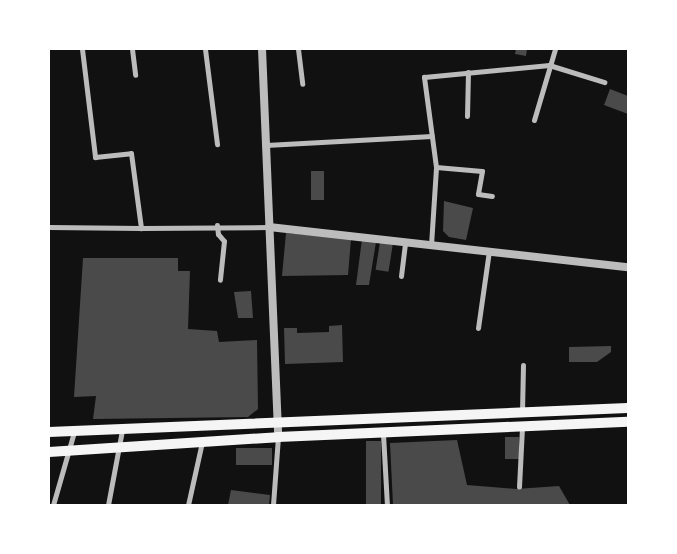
<!DOCTYPE html>
<html>
<head>
<meta charset="utf-8">
<style>
	body { margin:0 }
	#map { position:relative; width:677px; height:554px; overflow:hidden; background:#111; font-family:"Archivo Narrow",sans-serif }
	div>[style] { position:absolute }
	.building>* { inset:0; background:#4a4a4a; transform-origin:0 0 }
	.pedestrian>* { height:4.5px; margin:-2.25px; padding:0 2.25px; transform-origin:2.25px; border-radius:2.25px; background:#bcbcbc }
	.minor>* { height:5px; margin:-2.5px; padding:0 2.5px; transform-origin:2.5px; border-radius:2.5px; background:#bcbcbc }
	.tertiary>* { height:8px; margin:-4px; padding:0 4px; transform-origin:4px; border-radius:4px; background:#bcbcbc }
	.primary>* { height:10px; margin:-5px; padding:0 5px; transform-origin:5px; border-radius:5px; background:#f5f5f5 }
	span { translate:-50% -50%; white-space:nowrap; text-align:center; line-height:1.15; -webkit-text-stroke:5px #fff; paint-order:stroke }
	.frame { position:absolute; inset:0; border:50px solid #fff; pointer-events:none }
</style>
</head>
<body>
<div id="map">
	<div class="building">
		<div style="clip-path:polygon(516px 49px,527px 49px,526px 56px,515px 54px)"></div>
		<div style="clip-path:polygon(610px 89px,628px 96px,628px 114px,604px 105px)"></div>
		<div style="left:324px;top:171px;width:29px;height:13px;rotate:90deg"></div>
		<div style="clip-path:polygon(444px 201px,473px 208px,466px 240px,449px 237px,443px 231px)"></div>
		<div style="clip-path:polygon(286px 233px,351px 239px,348px 275px,282px 276px)"></div>
		<div style="clip-path:polygon(362px 239px,376px 242px,369px 285px,356px 285px)"></div>
		<div style="left:380px;top:242px;width:13px;height:28px;rotate:9deg"></div>
		<div style="clip-path:polygon(83px 258px,178px 258px,178px 271px,190px 271px,188px 329px,217px 331px,219px 342px,257px 340px,258px 409px,248px 417px,93px 419px,96px 396px,74px 397px)"></div>
		<div style="clip-path:polygon(251px 291px,253px 318px,238px 318px,234px 292px)"></div>
		<div style="clip-path:polygon(342px 325px,343px 362px,285px 364px,284px 328px,297px 328px,297px 333px,329px 332px,329px 326px)"></div>
		<div style="clip-path:polygon(611px 346px,611px 352px,597px 362px,569px 362px,569px 347px)"></div>
		<div style="left:505px;top:437px;width:14px;height:22px"></div>
		<div style="clip-path:polygon(457px 440px,467px 485px,516px 489px,559px 486px,570px 505px,393px 505px,390px 443px)"></div>
		<div style="left:381px;top:441px;width:64px;height:15px;rotate:90deg"></div>
		<div style="left:272px;top:448px;width:17px;height:36px;rotate:90deg"></div>
		<div style="clip-path:polygon(231px 490px,270px 495px,269px 505px,228px 505px)"></div>
	</div>
	<div class="pedestrian">
		<div style="left:519px;top:487px;width:60px;rotate:-87.1deg"></div>
		<div style="left:273px;top:505px;width:68px;rotate:-85.8deg"></div>
	</div>
	<div class="minor">
		<div style="left:82px;top:49px;width:109px;rotate:83.1deg"></div>
		<div style="left:95px;top:157px;width:36px;rotate:-6deg"></div>
		<div style="left:131px;top:153px;width:76px;rotate:82.4deg"></div>
		<div style="left:141px;top:228px;width:128px;rotate:-0.4deg"></div>
		<div style="left:132px;top:49px;width:26px;rotate:83deg"></div>
		<div style="left:205px;top:49px;width:96px;rotate:82.8deg"></div>
		<div style="left:298px;top:49px;width:35px;rotate:83deg"></div>
		<div style="left:467px;top:116px;width:44px;rotate:-88.7deg"></div>
		<div style="left:534px;top:120px;width:74px;rotate:-73.5deg"></div>
		<div style="left:266px;top:145px;width:166px;rotate:-3.1deg"></div>
		<div style="left:436px;top:167px;width:46px;rotate:5deg"></div>
		<div style="left:482px;top:171px;width:23px;rotate:100deg"></div>
		<div style="left:478px;top:194px;width:14px;rotate:8deg"></div>
		<div style="left:217px;top:225px;width:9px;rotate:84deg"></div>
		<div style="left:218px;top:234px;width:9px;rotate:49deg"></div>
		<div style="left:224px;top:241px;width:39px;rotate:96deg"></div>
		<div style="left:49px;top:227px;width:92px;rotate:0.6deg"></div>
		<div style="left:431px;top:245px;width:78px;rotate:-86.3deg"></div>
		<div style="left:436px;top:167px;width:91px;rotate:-97.6deg"></div>
		<div style="left:424px;top:77px;width:126px;rotate:-5.5deg"></div>
		<div style="left:549px;top:65px;width:58px;rotate:17.2deg"></div>
		<div style="left:401px;top:276px;width:34px;rotate:-83deg"></div>
		<div style="left:478px;top:328px;width:78px;rotate:-81.9deg"></div>
		<div style="left:522px;top:412px;width:47px;rotate:-88.8deg"></div>
		<div style="left:383px;top:434px;width:71px;rotate:86.8deg"></div>
		<div style="left:53px;top:505px;width:76px;rotate:-74deg"></div>
		<div style="left:108px;top:505px;width:76px;rotate:-79.4deg"></div>
		<div style="left:188px;top:505px;width:65px;rotate:-77.5deg"></div>
	</div>
	<div class="tertiary">
		<div style="left:262px;top:49px;width:388px;rotate:87.6deg"></div>
		<div style="left:269px;top:227px;width:361px;rotate:6.4deg"></div>
	</div>
	<div class="primary">
		<div style="left:49px;top:432px;width:579px;rotate:-2.37deg"></div>
		<div style="left:49px;top:452px;width:229px;rotate:-3.7deg"></div>
		<div style="left:278px;top:437px;width:350px;rotate:-2.5deg"></div>
	</div>
	<div class="frame"></div>
</div>
</body>
</html>
